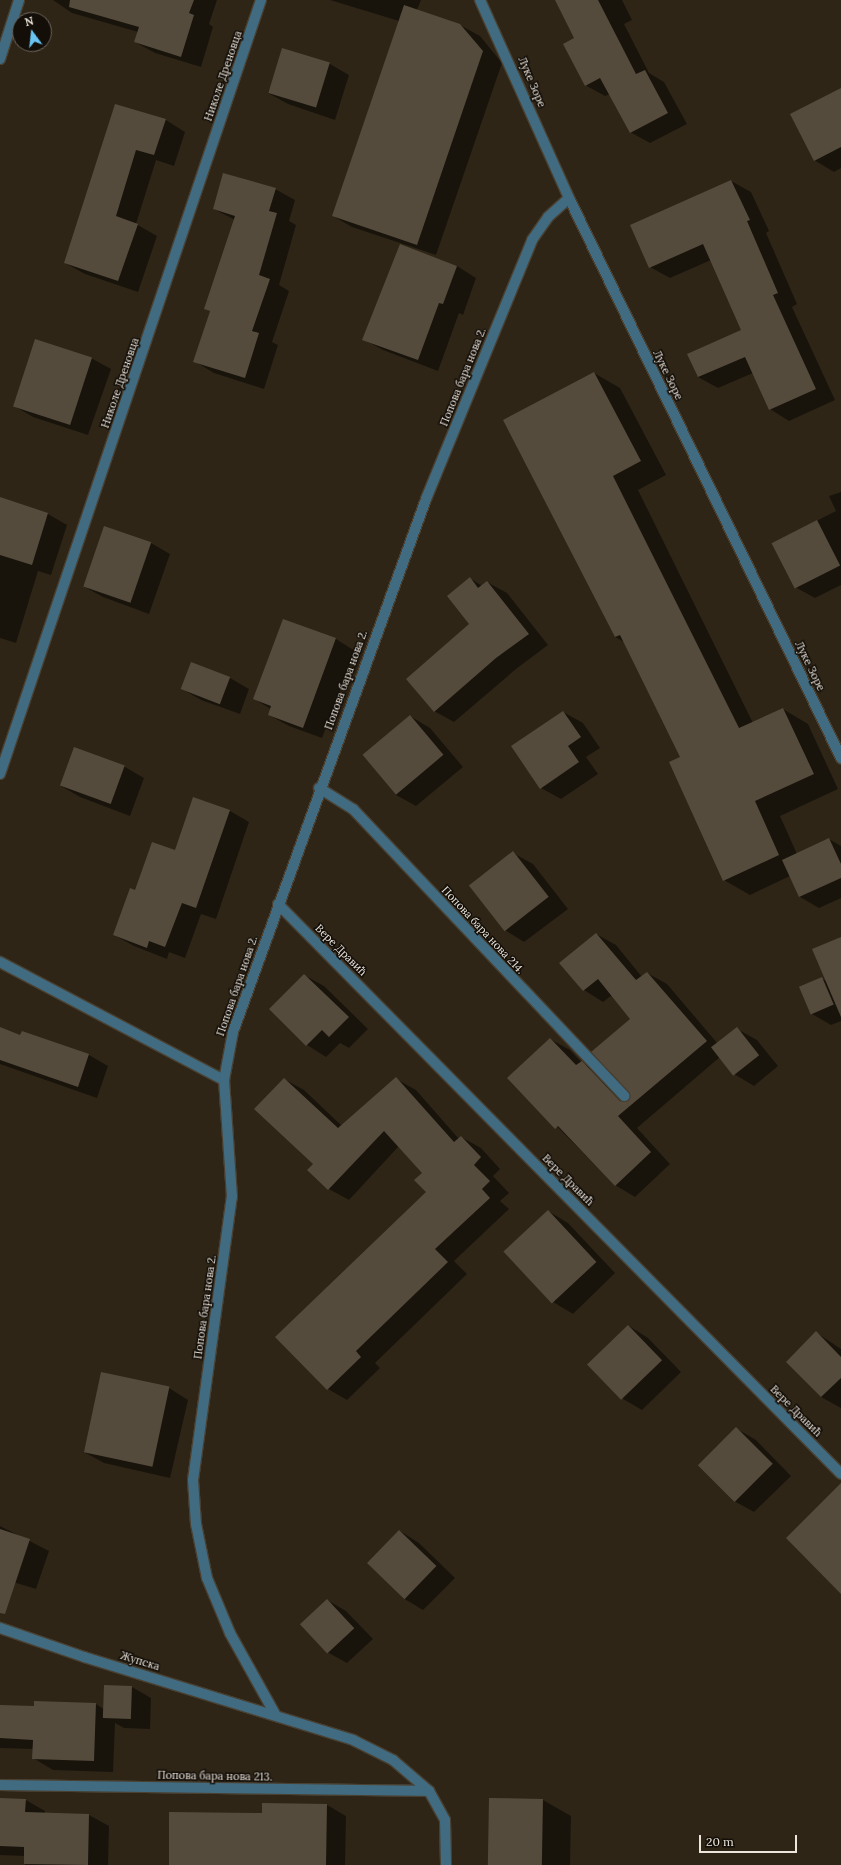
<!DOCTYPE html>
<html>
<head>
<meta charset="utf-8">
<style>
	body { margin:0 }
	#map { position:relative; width:841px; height:1865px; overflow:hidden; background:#2e2516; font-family:Lora,serif }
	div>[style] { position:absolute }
	.shadow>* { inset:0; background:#0007 }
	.building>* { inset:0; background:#554b3c; transform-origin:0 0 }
	.roads { filter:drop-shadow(1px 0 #494032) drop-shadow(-1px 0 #494032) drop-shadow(0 1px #494032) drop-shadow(0 -1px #494032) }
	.service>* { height:10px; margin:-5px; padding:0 5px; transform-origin:5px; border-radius:5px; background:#416b80 }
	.minor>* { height:10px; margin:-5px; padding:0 5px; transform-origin:5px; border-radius:5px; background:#416b80 }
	span { translate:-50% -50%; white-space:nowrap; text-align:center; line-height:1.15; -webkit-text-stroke:3px #130e08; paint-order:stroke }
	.street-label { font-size:11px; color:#ece6dd }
	.north { position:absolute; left:12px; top:12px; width:40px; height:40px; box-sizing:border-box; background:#130e08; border:1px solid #6a645d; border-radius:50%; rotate:345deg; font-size:11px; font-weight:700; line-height:16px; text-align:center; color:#ece6dd }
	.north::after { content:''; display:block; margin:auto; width:14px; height:18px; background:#69c4f1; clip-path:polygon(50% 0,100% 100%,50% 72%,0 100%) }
	.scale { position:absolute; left:699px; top:1835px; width:98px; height:18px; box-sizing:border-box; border:2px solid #ece6dd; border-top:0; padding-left:5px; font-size:12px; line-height:14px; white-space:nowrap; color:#ece6dd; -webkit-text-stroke:3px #130e08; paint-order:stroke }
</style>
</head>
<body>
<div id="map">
	<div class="shadow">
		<div style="clip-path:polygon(53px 0,217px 0,209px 24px,213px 27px,201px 67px,155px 53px,135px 42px,138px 32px,72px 13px)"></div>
		<div style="clip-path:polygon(330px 0,421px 0,417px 10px,460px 25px,480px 36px,502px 63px,436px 255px,352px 227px,333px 216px,399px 21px)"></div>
		<div style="clip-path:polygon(556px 0,622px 0,632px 20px,624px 24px,649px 73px,664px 82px,687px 124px,650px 143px,630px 132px,610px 94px,605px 96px,585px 85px,575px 38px)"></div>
		<div style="clip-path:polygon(283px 49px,330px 64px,349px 75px,335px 120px,288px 104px,268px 93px)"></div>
		<div style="clip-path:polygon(841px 94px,841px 168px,834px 172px,814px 160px)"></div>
		<div style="clip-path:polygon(116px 105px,166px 120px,185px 132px,174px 166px,156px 160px,136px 224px,157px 236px,138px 292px,85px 274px,65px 263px)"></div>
		<div style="clip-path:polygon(731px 181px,751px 192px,769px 231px,766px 233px,797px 304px,792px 307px,835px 400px,789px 421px,770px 409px,753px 373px,718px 388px,698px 377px,743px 330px,711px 260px,670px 278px,650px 267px)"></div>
		<div style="clip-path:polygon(275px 189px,295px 200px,289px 221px,296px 225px,279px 285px,289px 291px,272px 342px,278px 345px,264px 389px,214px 373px,194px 361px,210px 311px,206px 309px,235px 220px,214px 209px)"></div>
		<div style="clip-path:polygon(401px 245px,457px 266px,476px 278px,463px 315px,459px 313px,438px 371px,383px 350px,363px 339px)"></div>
		<div style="clip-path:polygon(91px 358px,111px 369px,88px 435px,33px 417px,14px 406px)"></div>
		<div style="clip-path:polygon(594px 373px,620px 388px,666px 475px,638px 490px,753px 723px,783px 709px,808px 724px,838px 789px,780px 816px,797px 854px,829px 839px,841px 846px,841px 898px,819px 908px,800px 897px,790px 876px,750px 895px,724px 880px,681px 757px,624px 642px,615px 637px)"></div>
		<div style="clip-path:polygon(841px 492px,841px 585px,815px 598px,795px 587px,773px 543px,836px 511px,829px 496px)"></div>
		<div style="clip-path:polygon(0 498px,48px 514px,67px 525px,51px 575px,38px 571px,16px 643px,0 638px)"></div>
		<div style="clip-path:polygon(105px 527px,151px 543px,170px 554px,149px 614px,103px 597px,83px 586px)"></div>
		<div style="clip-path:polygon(470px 578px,482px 586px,487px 582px,507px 593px,548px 645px,516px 669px,454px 722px,434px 711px,471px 624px)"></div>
		<div style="clip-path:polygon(284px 620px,336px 639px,355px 651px,322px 738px,289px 726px,269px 715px,271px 709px,254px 699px)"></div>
		<div style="clip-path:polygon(191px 664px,230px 678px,249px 689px,240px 714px,201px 700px,182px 689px)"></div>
		<div style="clip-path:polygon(563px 712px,583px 723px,600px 748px,586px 757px,598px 774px,561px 799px,541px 788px)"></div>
		<div style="clip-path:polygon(410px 716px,430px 728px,463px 767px,416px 806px,396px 795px,363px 755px)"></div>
		<div style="clip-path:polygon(75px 748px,125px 767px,144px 778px,130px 816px,80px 797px,61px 786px)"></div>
		<div style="clip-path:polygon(230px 811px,249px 822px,216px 919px,201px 914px,185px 958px,169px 952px,167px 959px,134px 946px,114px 935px,136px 892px,175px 851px)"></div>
		<div style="clip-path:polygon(513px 853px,533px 864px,568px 909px,524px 942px,505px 930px)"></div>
		<div style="clip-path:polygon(596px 934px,616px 945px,642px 977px,647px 973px,667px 984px,718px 1044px,737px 1029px,757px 1040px,778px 1066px,754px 1086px,734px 1074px,720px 1057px,637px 1128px,670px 1164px,635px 1197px,615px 1185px,509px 1078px,550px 1039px,570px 1050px,581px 1062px,601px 1073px,628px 1101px,631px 1099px,632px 1019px,612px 995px,603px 1002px,584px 990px,560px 963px)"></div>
		<div style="clip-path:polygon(841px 938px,841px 1021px,831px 1025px,812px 1014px,822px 979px,827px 981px)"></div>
		<div style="clip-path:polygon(304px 975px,324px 986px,368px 1029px,349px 1048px,340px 1043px,326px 1057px,307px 1045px,271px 1009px)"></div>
		<div style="clip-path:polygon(0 1028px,20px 1037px,22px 1032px,89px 1055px,108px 1066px,97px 1098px,0 1064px)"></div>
		<div style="clip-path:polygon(284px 1079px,304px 1090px,342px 1126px,396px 1079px,416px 1090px,459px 1139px,461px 1137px,481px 1148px,500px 1169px,493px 1176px,509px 1193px,500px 1201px,509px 1209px,454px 1261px,467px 1274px,375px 1363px,380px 1368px,347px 1400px,328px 1389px,428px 1192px,423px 1173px,399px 1146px,349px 1200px,329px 1189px,309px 1170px,314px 1164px)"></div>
		<div style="clip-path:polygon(548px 1211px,568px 1223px,615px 1273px,573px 1314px,553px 1302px)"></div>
		<div style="clip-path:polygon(629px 1326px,648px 1338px,681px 1372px,642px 1410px,623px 1399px)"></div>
		<div style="clip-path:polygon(817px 1333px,841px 1349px,841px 1408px,821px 1397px)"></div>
		<div style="clip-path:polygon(169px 1388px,188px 1400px,170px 1478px,104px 1463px,84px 1452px)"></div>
		<div style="clip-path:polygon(737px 1429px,756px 1440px,791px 1476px,754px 1512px,734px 1501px)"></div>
		<div style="clip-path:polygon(0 1526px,49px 1551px,36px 1589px,0 1578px)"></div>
		<div style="clip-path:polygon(400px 1531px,419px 1543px,455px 1578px,423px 1610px,403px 1598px)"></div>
		<div style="clip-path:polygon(327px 1600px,346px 1611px,373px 1639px,347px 1663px,327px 1652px)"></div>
		<div style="clip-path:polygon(132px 1687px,151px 1698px,150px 1729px,124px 1728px,115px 1723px,113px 1772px,53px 1770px,33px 1758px,34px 1749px,0 1748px,0 1706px,35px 1707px,96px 1704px,105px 1710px)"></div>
		<div style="clip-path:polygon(0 1799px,26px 1800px,45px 1811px,45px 1814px,89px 1815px,109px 1826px,108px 1865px,25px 1865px,25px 1856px,0 1855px)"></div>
		<div style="clip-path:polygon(543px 1800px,571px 1816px,570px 1865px,489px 1865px)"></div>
		<div style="clip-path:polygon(327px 1805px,346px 1816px,345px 1865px,170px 1865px,263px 1814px)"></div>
	</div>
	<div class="building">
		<div style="clip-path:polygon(70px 0,194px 0,189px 13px,194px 15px,181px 57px,134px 42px,139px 27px,69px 7px)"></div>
		<div style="clip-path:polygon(555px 0,598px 0,636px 74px,645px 70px,668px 113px,630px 133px,600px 78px,585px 86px,563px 44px,574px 38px)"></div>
		<div style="clip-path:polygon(404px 5px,460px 24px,483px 51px,417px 245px,332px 216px)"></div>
		<div style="left:282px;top:48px;width:50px;height:47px;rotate:17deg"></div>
		<div style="clip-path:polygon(841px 88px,841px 147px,814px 161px,790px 114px)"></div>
		<div style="clip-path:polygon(115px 104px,166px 119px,154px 155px,136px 150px,116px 216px,138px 224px,118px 281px,64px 263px)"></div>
		<div style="clip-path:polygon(223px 173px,276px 188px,269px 211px,277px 213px,259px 275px,270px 279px,252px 331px,259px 333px,245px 378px,193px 362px,210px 311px,204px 309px,235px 216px,213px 209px)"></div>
		<div style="clip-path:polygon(731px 180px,750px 220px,747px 221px,778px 293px,773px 295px,816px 389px,769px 410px,745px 357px,698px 377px,687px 354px,741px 330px,703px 244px,649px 268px,630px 225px)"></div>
		<div style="clip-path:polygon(400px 244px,457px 266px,443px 304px,439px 303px,418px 360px,362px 340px)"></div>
		<div style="left:35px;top:339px;width:60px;height:71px;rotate:18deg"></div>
		<div style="clip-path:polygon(594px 372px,641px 461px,613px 476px,739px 728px,783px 708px,814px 774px,755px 801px,779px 855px,723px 881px,669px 762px,680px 757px,620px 635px,615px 637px,503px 420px)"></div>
		<div style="clip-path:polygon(0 497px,48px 513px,32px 565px,0 555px)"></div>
		<div style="left:817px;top:520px;width:51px;height:51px;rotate:63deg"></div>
		<div style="left:104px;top:526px;width:50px;height:64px;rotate:19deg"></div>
		<div style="clip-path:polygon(470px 577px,478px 588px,487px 581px,529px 634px,496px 658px,434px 712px,406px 679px,469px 624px,447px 596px)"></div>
		<div style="clip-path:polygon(283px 619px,336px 638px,303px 728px,268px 715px,271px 706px,253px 699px)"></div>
		<div style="left:191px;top:662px;width:42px;height:29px;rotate:21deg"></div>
		<div style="clip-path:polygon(563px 711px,581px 737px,568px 746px,579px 762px,540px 789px,511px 746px)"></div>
		<div style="left:410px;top:715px;width:52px;height:62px;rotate:50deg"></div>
		<div style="left:74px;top:747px;width:54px;height:41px;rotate:20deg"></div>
		<div style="clip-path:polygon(193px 797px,230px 810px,196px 908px,182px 903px,165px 947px,149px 941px,147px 948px,113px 935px,130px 888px,135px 890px,152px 842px,175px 850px)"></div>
		<div style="clip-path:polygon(829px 838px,841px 864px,841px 878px,799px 897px,782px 860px)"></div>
		<div style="left:513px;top:851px;width:58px;height:56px;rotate:52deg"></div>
		<div style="clip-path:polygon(596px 933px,636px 980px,647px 972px,707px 1041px,618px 1116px,651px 1152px,615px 1186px,558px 1126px,555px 1129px,507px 1078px,550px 1038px,576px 1065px,582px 1061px,620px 1101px,626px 1102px,630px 1098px,629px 1092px,591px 1052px,630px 1019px,598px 979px,583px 991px,559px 963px)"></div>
		<div style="clip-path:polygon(841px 937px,841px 1017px,812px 949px)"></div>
		<div style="clip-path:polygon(304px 974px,349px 1017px,329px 1037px,322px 1030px,306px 1046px,269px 1009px)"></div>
		<div style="left:822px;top:977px;width:30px;height:25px;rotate:67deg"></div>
		<div style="clip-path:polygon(0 1027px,20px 1035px,22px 1031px,89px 1054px,78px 1087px,0 1060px)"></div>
		<div style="left:737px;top:1027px;width:36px;height:33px;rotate:52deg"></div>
		<div style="clip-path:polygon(396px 1077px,454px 1142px,461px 1136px,481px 1157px,474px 1165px,490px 1181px,482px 1189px,490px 1198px,435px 1249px,448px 1262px,356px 1351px,361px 1357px,327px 1390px,275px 1337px,426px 1192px,414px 1180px,422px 1173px,384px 1131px,328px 1190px,307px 1170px,313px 1164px,254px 1109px,284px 1078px,338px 1128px)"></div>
		<div style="left:548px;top:1210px;width:71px;height:61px;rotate:47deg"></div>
		<div style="left:628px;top:1325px;width:49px;height:57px;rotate:46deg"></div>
		<div style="clip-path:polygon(816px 1331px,841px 1357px,841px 1378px,821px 1397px,786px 1362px)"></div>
		<div style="left:101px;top:1372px;width:70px;height:82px;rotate:12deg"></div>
		<div style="left:736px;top:1427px;width:52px;height:54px;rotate:45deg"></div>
		<div style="clip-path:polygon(841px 1483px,841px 1594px,786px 1538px)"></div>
		<div style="clip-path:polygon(0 1529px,30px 1539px,5px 1614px,0 1613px)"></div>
		<div style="left:399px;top:1530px;width:52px;height:46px;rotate:44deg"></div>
		<div style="left:327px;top:1599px;width:40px;height:37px;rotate:47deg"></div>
		<div style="left:104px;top:1685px;width:28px;height:33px;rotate:2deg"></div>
		<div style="clip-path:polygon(34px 1701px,96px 1703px,94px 1761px,32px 1759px,33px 1740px,0 1738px,0 1705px,34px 1706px)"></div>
		<div style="clip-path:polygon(0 1798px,26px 1799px,25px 1812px,89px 1814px,88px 1865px,24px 1864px,24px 1847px,0 1846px)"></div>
		<div style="left:489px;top:1798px;width:54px;height:67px;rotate:1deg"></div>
		<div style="clip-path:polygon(262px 1803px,327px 1804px,326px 1865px,169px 1865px,169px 1812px,262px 1813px)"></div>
	</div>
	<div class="roads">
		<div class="service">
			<div style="left:0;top:59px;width:62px;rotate:-72.1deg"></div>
			<div style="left:0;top:962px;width:253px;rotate:27.8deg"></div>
		</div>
		<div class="minor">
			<div style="left:480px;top:0;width:217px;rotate:65.8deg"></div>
			<div style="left:569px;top:198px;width:623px;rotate:64.09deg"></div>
			<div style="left:0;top:774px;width:817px;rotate:-71.37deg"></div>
			<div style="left:319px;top:788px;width:40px;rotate:32deg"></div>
			<div style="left:353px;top:809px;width:395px;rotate:46.6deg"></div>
			<div style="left:278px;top:904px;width:801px;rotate:45.35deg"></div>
			<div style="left:0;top:1628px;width:89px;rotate:19deg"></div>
			<div style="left:84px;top:1657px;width:282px;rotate:17.1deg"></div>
			<div style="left:353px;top:1740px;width:45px;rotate:26.6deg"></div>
			<div style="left:393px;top:1760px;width:48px;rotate:40.7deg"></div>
			<div style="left:429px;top:1791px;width:33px;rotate:61deg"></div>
			<div style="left:445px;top:1820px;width:45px;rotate:88.7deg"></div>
			<div style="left:275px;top:1714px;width:93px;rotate:-119.1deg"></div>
			<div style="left:230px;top:1633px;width:60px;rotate:-112.7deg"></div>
			<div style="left:207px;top:1578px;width:55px;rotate:-101.5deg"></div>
			<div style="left:196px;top:1524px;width:44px;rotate:-93.9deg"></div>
			<div style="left:193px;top:1480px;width:286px;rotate:-82.2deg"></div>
			<div style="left:232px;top:1197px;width:117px;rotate:-93.9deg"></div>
			<div style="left:224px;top:1080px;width:49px;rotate:-79.4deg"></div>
			<div style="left:233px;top:1032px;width:567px;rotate:-70.09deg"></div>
			<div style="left:426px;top:499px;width:280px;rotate:-67.7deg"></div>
			<div style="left:532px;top:240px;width:28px;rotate:-55deg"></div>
			<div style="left:548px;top:217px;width:28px;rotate:-42deg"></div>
			<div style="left:0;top:1785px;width:429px;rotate:0.8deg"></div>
		</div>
	</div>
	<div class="street-label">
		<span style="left:223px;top:76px;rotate:-71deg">Николе Дреновца</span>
		<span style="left:532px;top:82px;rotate:67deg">Луке Зоре</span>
		<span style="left:668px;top:375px;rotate:64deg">Луке Зоре</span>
		<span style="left:463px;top:377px;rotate:-68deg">Попова бара нова 2.</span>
		<span style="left:120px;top:383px;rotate:-71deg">Николе Дреновца</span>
		<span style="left:810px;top:666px;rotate:64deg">Луке Зоре</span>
		<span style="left:346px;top:680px;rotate:-70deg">Попова бара нова 2.</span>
		<span style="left:483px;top:930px;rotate:47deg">Попова бара нова 214.</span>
		<span style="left:341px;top:950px;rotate:45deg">Вере Дравић</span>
		<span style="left:237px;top:986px;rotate:-71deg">Попова бара нова 2.</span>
		<span style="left:568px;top:1180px;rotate:45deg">Вере Дравић</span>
		<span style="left:205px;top:1307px;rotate:-82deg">Попова бара нова 2.</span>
		<span style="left:796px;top:1411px;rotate:45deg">Вере Дравић</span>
		<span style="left:140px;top:1661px;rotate:17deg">Жупска</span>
		<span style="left:215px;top:1776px;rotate:1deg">Попова бара нова 213.</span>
	</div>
	<div class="north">N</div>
	<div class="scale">20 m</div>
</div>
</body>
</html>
